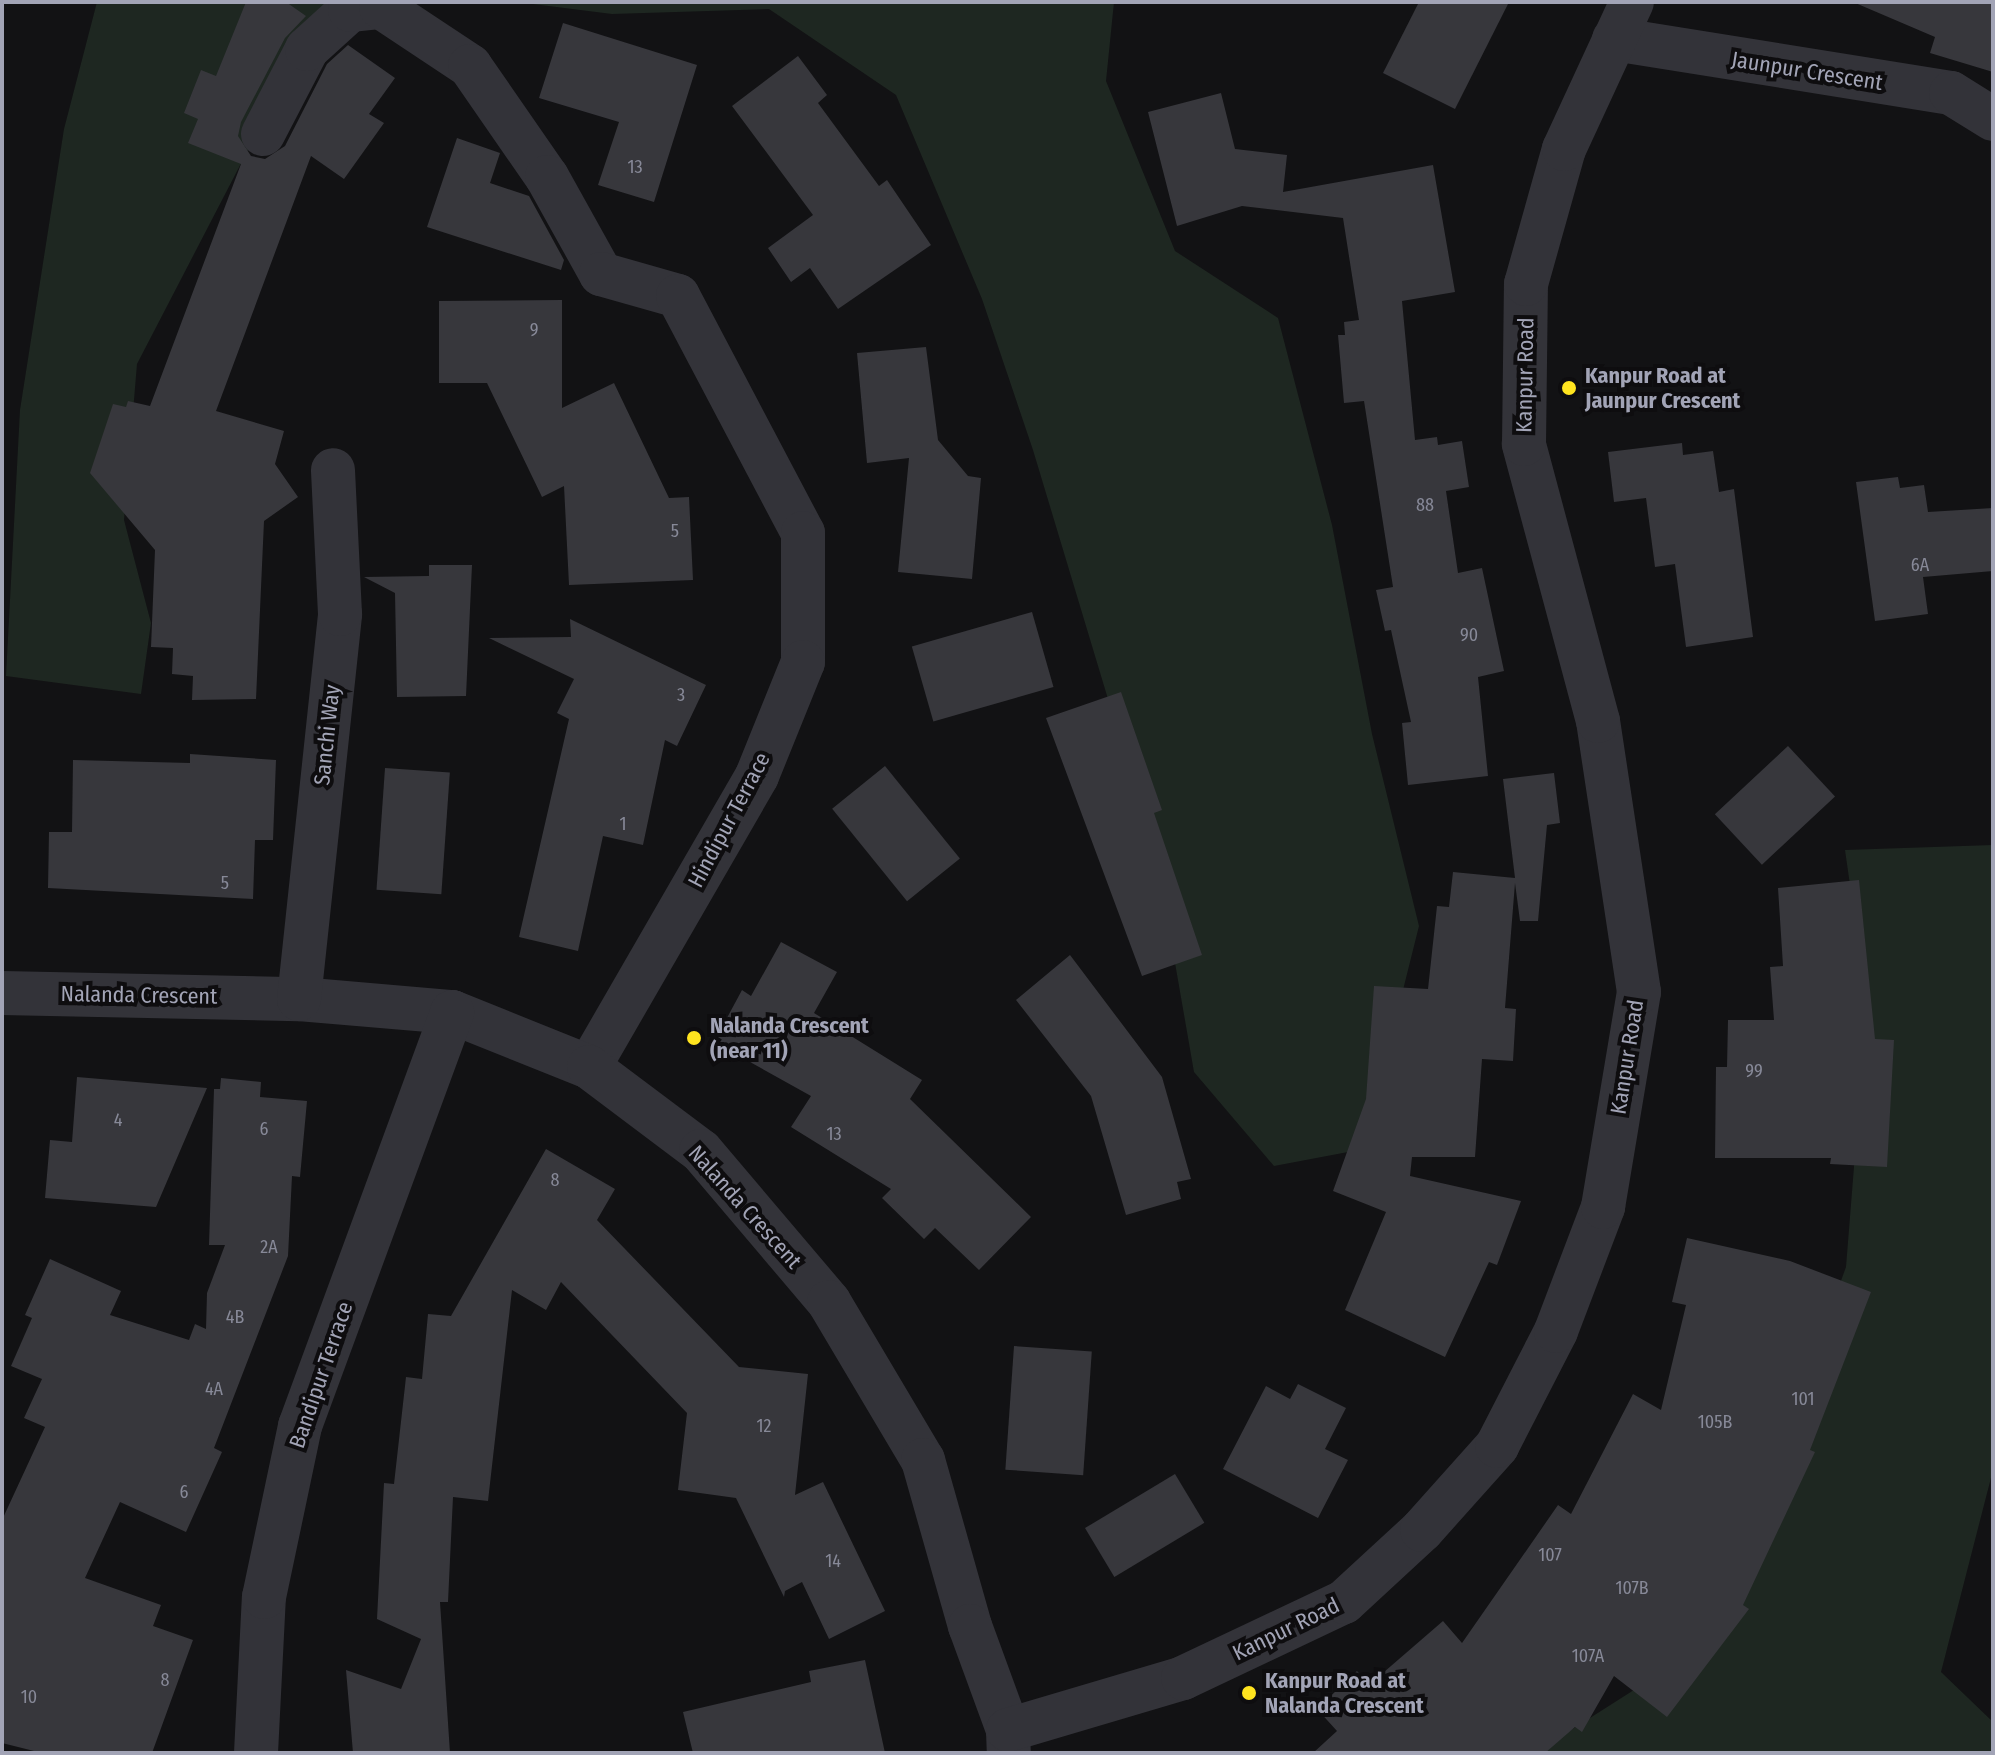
<!DOCTYPE html>
<html>
<head>
<meta charset="utf-8">
<style>
	body { margin:0 }
	#map { position:relative; width:1995px; height:1755px; overflow:hidden; background:#121214; font-family:"Fira Sans Condensed",sans-serif }
	div>[style] { position:absolute }
	.green>* { inset:0; background:#1e2721 }
	.building>* { inset:0; background:#37373c; transform-origin:0 0 }
	.minor>* { height:44px; margin:-22px; padding:0 22px; transform-origin:22px; border-radius:22px; background:#333339 }
	.dots>* { width:22px; height:22px; translate:-50% -50%; box-sizing:border-box; border:4px solid #0e0d0f; border-radius:50% }
	span { translate:-50% -50%; white-space:nowrap; text-align:center; line-height:1.15; -webkit-text-stroke:8px #0e0d0f; paint-order:stroke }
	.number-label { font-size:18px; color:#878998 }
	.number-label span { -webkit-text-stroke-width:0 }
	.street-label { font-size:22px; color:#a2a4b6 }
	.poi-label { font-size:22px; color:#a2a4b6; font-weight:700 }
	.left { translate:0 -50%; text-align:left }
	.frame { position:absolute; inset:0; border:4px solid #a2a4b6; pointer-events:none }
</style>
</head>
<body>
<div id="map">
	<div class="green">
		<div style="clip-path:polygon(97px 2px,372px 2px,276px 96px,137px 364px,124px 520px,151px 623px,141px 694px,6px 676px,20px 410px,64px 129px)"></div>
		<div style="clip-path:polygon(517px 2px,1114px 2px,1106px 81px,1175px 251px,1278px 318px,1332px 525px,1372px 734px,1419px 926px,1388px 1050px,1348px 1152px,1274px 1166px,1194px 1072px,1158px 865px,1033px 450px,982px 299px,896px 95px,769px 9px,612px 14px)"></div>
		<div style="clip-path:polygon(1993px 845px,1993px 1470px,1941px 1672px,1993px 1722px,1993px 1753px,1535px 1753px,1648px 1681px,1754px 1519px,1846px 1267px,1867px 1004px,1845px 850px)"></div>
	</div>
	<div class="building">
		<div style="clip-path:polygon(246px 2px,286px 2px,306px 16px,285px 38px,241px 122px,238px 136px,251px 156px,265px 159px,285px 146px,327px 64px,348px 45px,395px 78px,369px 114px,384px 123px,344px 179px,311px 156px,216px 411px,284px 431px,275px 464px,298px 497px,264px 521px,256px 699px,192px 700px,193px 676px,172px 674px,173px 648px,151px 647px,155px 550px,90px 473px,113px 404px,126px 407px,128px 401px,150px 406px,241px 164px,188px 143px,198px 119px,184px 113px,201px 70px,216px 76px)"></div>
		<div style="clip-path:polygon(1419px 2px,1509px 2px,1455px 109px,1383px 73px)"></div>
		<div style="clip-path:polygon(1853px 2px,1993px 2px,1993px 72px,1930px 53px,1935px 37px)"></div>
		<div style="clip-path:polygon(563px 23px,697px 65px,654px 202px,598px 185px,619px 122px,539px 98px)"></div>
		<div style="clip-path:polygon(798px 56px,827px 95px,818px 103px,879px 186px,887px 180px,931px 245px,838px 309px,810px 268px,791px 282px,768px 248px,813px 215px,732px 106px)"></div>
		<div style="clip-path:polygon(1221px 93px,1235px 149px,1287px 155px,1283px 192px,1433px 165px,1455px 292px,1402px 301px,1415px 440px,1437px 437px,1438px 445px,1462px 441px,1469px 487px,1446px 491px,1458px 573px,1482px 568px,1504px 671px,1478px 677px,1488px 776px,1408px 785px,1402px 723px,1411px 722px,1391px 630px,1385px 631px,1376px 590px,1393px 587px,1364px 401px,1344px 403px,1338px 335px,1345px 335px,1344px 322px,1359px 320px,1343px 218px,1242px 206px,1177px 226px,1148px 112px)"></div>
		<div style="clip-path:polygon(457px 138px,500px 153px,490px 183px,529px 196px,564px 260px,561px 270px,427px 227px)"></div>
		<div style="clip-path:polygon(562px 300px,562px 408px,614px 383px,669px 498px,689px 497px,693px 580px,569px 585px,564px 486px,542px 497px,487px 383px,439px 383px,439px 301px)"></div>
		<div style="clip-path:polygon(926px 347px,938px 440px,968px 476px,981px 478px,972px 579px,898px 572px,909px 458px,867px 463px,857px 353px)"></div>
		<div style="clip-path:polygon(1682px 443px,1683px 455px,1713px 451px,1719px 492px,1734px 489px,1753px 637px,1686px 647px,1675px 564px,1655px 567px,1646px 498px,1614px 502px,1608px 452px)"></div>
		<div style="clip-path:polygon(1898px 477px,1900px 488px,1924px 485px,1928px 512px,1993px 508px,1993px 571px,1923px 577px,1928px 614px,1875px 621px,1856px 482px)"></div>
		<div style="clip-path:polygon(429px 565px,472px 565px,466px 696px,397px 697px,395px 593px,364px 577px,429px 576px)"></div>
		<div style="left:1032px;top:612px;width:78px;height:125px;rotate:74deg"></div>
		<div style="clip-path:polygon(570px 619px,706px 685px,677px 746px,665px 740px,643px 845px,603px 836px,578px 951px,519px 937px,569px 719px,557px 713px,574px 679px,489px 638px,571px 637px)"></div>
		<div style="clip-path:polygon(1121px 692px,1162px 810px,1154px 813px,1202px 955px,1142px 976px,1046px 718px)"></div>
		<div style="left:1788px;top:746px;width:69px;height:100px;rotate:47deg"></div>
		<div style="clip-path:polygon(190px 754px,276px 760px,273px 840px,255px 840px,253px 899px,48px 888px,49px 832px,72px 832px,73px 760px,190px 763px)"></div>
		<div style="left:885px;top:766px;width:119px;height:68px;rotate:51deg"></div>
		<div style="left:385px;top:768px;width:65px;height:122px;rotate:4deg"></div>
		<div style="clip-path:polygon(1554px 773px,1560px 823px,1547px 825px,1538px 921px,1520px 921px,1515px 883px,1505px 1008px,1516px 1009px,1513px 1061px,1482px 1059px,1475px 1157px,1412px 1157px,1410px 1176px,1521px 1201px,1497px 1265px,1489px 1262px,1445px 1357px,1345px 1310px,1386px 1212px,1333px 1191px,1366px 1099px,1374px 986px,1428px 989px,1437px 906px,1449px 907px,1453px 872px,1515px 878px,1503px 779px)"></div>
		<div style="clip-path:polygon(1859px 880px,1875px 1039px,1894px 1040px,1887px 1167px,1830px 1164px,1831px 1158px,1715px 1158px,1716px 1067px,1727px 1067px,1728px 1020px,1774px 1020px,1770px 967px,1783px 966px,1778px 888px)"></div>
		<div style="clip-path:polygon(781px 942px,837px 972px,814px 1013px,922px 1080px,910px 1099px,1031px 1217px,979px 1270px,935px 1228px,924px 1239px,882px 1198px,891px 1189px,791px 1127px,811px 1096px,714px 1042px,742px 990px,751px 996px)"></div>
		<div style="clip-path:polygon(1070px 955px,1162px 1077px,1191px 1179px,1177px 1182px,1181px 1199px,1126px 1215px,1091px 1096px,1016px 1000px)"></div>
		<div style="clip-path:polygon(77px 1077px,207px 1088px,156px 1207px,45px 1198px,50px 1140px,72px 1142px)"></div>
		<div style="clip-path:polygon(221px 1078px,261px 1082px,260px 1097px,307px 1101px,300px 1177px,292px 1176px,288px 1256px,214px 1448px,222px 1452px,186px 1532px,120px 1502px,85px 1578px,161px 1605px,153px 1626px,193px 1640px,152px 1753px,42px 1753px,2px 1743px,2px 1520px,45px 1427px,24px 1418px,42px 1379px,11px 1366px,32px 1318px,25px 1315px,50px 1259px,121px 1291px,110px 1315px,189px 1340px,195px 1324px,206px 1329px,207px 1293px,225px 1245px,209px 1245px,214px 1089px,220px 1089px)"></div>
		<div style="clip-path:polygon(546px 1149px,615px 1189px,597px 1220px,739px 1367px,808px 1374px,795px 1495px,823px 1482px,885px 1611px,829px 1639px,802px 1582px,785px 1591px,784px 1597px,736px 1498px,678px 1490px,687px 1413px,561px 1282px,546px 1310px,512px 1290px,488px 1501px,453px 1497px,448px 1602px,440px 1602px,450px 1753px,353px 1753px,346px 1670px,401px 1689px,421px 1639px,377px 1619px,384px 1483px,394px 1484px,406px 1377px,422px 1379px,428px 1314px,451px 1316px)"></div>
		<div style="clip-path:polygon(1687px 1238px,1790px 1261px,1871px 1292px,1810px 1450px,1815px 1452px,1743px 1605px,1749px 1609px,1667px 1717px,1614px 1676px,1582px 1732px,1575px 1727px,1545px 1753px,1313px 1753px,1337px 1731px,1317px 1709px,1357px 1671px,1369px 1685px,1443px 1621px,1462px 1643px,1558px 1505px,1571px 1514px,1633px 1394px,1661px 1410px,1686px 1305px,1672px 1302px)"></div>
		<div style="left:1014px;top:1346px;width:78px;height:124px;rotate:4deg"></div>
		<div style="clip-path:polygon(1298px 1384px,1346px 1408px,1325px 1449px,1348px 1460px,1318px 1518px,1223px 1469px,1266px 1386px,1290px 1399px)"></div>
		<div style="left:1175px;top:1474px;width:57px;height:105px;rotate:59deg"></div>
		<div style="clip-path:polygon(865px 1660px,885px 1753px,693px 1753px,683px 1712px,811px 1682px,809px 1671px)"></div>
	</div>
	<div class="minor">
		<div style="left:1614px;top:39px;width:341px;rotate:9.1deg"></div>
		<div style="left:1951px;top:93px;width:49px;rotate:31.8deg"></div>
		<div style="left:263px;top:134px;width:96px;rotate:-62.6deg"></div>
		<div style="left:307px;top:49px;width:58px;rotate:-42.2deg"></div>
		<div style="left:350px;top:10px;width:31px;rotate:-6deg"></div>
		<div style="left:381px;top:7px;width:107px;rotate:33.5deg"></div>
		<div style="left:470px;top:66px;width:135px;rotate:55.3deg"></div>
		<div style="left:547px;top:177px;width:111px;rotate:60.9deg"></div>
		<div style="left:601px;top:274px;width:80px;rotate:15.9deg"></div>
		<div style="left:678px;top:296px;width:268px;rotate:62.2deg"></div>
		<div style="left:803px;top:533px;width:129px;rotate:90deg"></div>
		<div style="left:803px;top:662px;width:123px;rotate:112deg"></div>
		<div style="left:757px;top:776px;width:336px;rotate:120deg"></div>
		<div style="left:2px;top:993px;width:297px;rotate:1.2deg"></div>
		<div style="left:299px;top:999px;width:154px;rotate:4.9deg"></div>
		<div style="left:452px;top:1012px;width:148px;rotate:21.9deg"></div>
		<div style="left:589px;top:1067px;width:140px;rotate:36.9deg"></div>
		<div style="left:701px;top:1151px;width:198px;rotate:49.7deg"></div>
		<div style="left:829px;top:1302px;width:184px;rotate:59.3deg"></div>
		<div style="left:923px;top:1460px;width:173px;rotate:74.2deg"></div>
		<div style="left:970px;top:1626px;width:111px;rotate:69.9deg"></div>
		<div style="left:1008px;top:1730px;width:23px;rotate:88deg"></div>
		<div style="left:299px;top:999px;width:387px;rotate:-83.9deg"></div>
		<div style="left:340px;top:614px;width:144px;rotate:-92.8deg"></div>
		<div style="left:1008px;top:1730px;width:183px;rotate:-16.5deg"></div>
		<div style="left:1183px;top:1678px;width:178px;rotate:-25.3deg"></div>
		<div style="left:1344px;top:1602px;width:106px;rotate:-42.7deg"></div>
		<div style="left:1422px;top:1530px;width:113px;rotate:-48.2deg"></div>
		<div style="left:1497px;top:1446px;width:129px;rotate:-62.8deg"></div>
		<div style="left:1556px;top:1331px;width:133px;rotate:-69.2deg"></div>
		<div style="left:1603px;top:1207px;width:218px;rotate:-80.5deg"></div>
		<div style="left:1639px;top:992px;width:274px;rotate:-98.6deg"></div>
		<div style="left:1598px;top:721px;width:287px;rotate:-105deg"></div>
		<div style="left:1524px;top:444px;width:160px;rotate:-89.3deg"></div>
		<div style="left:1526px;top:284px;width:140px;rotate:-74.3deg"></div>
		<div style="left:1564px;top:149px;width:162px;rotate:-65.2deg"></div>
		<div style="left:256px;top:1753px;width:156px;rotate:-87.1deg"></div>
		<div style="left:264px;top:1597px;width:175px;rotate:-78.1deg"></div>
		<div style="left:300px;top:1426px;width:441px;rotate:-69.8deg"></div>
	</div>
	<div class="dots">
		<div style="left:1569px;top:388px;background:#ffe41f"></div>
		<div style="left:694px;top:1038px;background:#ffe41f"></div>
		<div style="left:1249px;top:1693px;background:#ffe41f"></div>
	</div>
	<div class="number-label">
		<span style="left:635px;top:167px">13</span>
		<span style="left:534px;top:330px">9</span>
		<span style="left:1425px;top:505px">88</span>
		<span style="left:675px;top:531px">5</span>
		<span style="left:1920px;top:565px">6A</span>
		<span style="left:1469px;top:635px">90</span>
		<span style="left:681px;top:695px">3</span>
		<span style="left:623px;top:824px">1</span>
		<span style="left:225px;top:883px">5</span>
		<span style="left:1754px;top:1071px">99</span>
		<span style="left:118px;top:1120px">4</span>
		<span style="left:264px;top:1129px">6</span>
		<span style="left:834px;top:1134px">13</span>
		<span style="left:555px;top:1180px">8</span>
		<span style="left:269px;top:1247px">2A</span>
		<span style="left:235px;top:1317px">4B</span>
		<span style="left:214px;top:1389px">4A</span>
		<span style="left:1803px;top:1399px">101</span>
		<span style="left:1715px;top:1422px">105B</span>
		<span style="left:764px;top:1426px">12</span>
		<span style="left:184px;top:1492px">6</span>
		<span style="left:1550px;top:1555px">107</span>
		<span style="left:833px;top:1561px">14</span>
		<span style="left:1632px;top:1588px">107B</span>
		<span style="left:1588px;top:1656px">107A</span>
		<span style="left:165px;top:1680px">8</span>
		<span style="left:29px;top:1697px">10</span>
	</div>
	<div class="street-label">
		<span style="left:1807px;top:71px;rotate:9deg">Jaunpur Crescent</span>
		<span style="left:1525px;top:375px;rotate:-89deg">Kanpur Road</span>
		<span style="left:327px;top:735px;rotate:-84deg">Sanchi Way</span>
		<span style="left:729px;top:820px;rotate:-62deg">Hindipur Terrace</span>
		<span style="left:139px;top:995px;rotate:1deg">Nalanda Crescent</span>
		<span style="left:1627px;top:1057px;rotate:-81deg">Kanpur Road</span>
		<span style="left:745px;top:1207px;rotate:48deg">Nalanda Crescent</span>
		<span style="left:321px;top:1375px;rotate:-71deg">Bandipur Terrace</span>
		<span style="left:1286px;top:1629px;rotate:-26deg">Kanpur Road</span>
	</div>
	<div class="poi-label">
		<span class="left" style="left:1585px;top:388px">Kanpur Road at<br>Jaunpur Crescent</span>
		<span class="left" style="left:710px;top:1038px">Nalanda Crescent<br>(near 11)</span>
		<span class="left" style="left:1265px;top:1693px">Kanpur Road at<br>Nalanda Crescent</span>
	</div>
	<div class="frame"></div>
</div>
</body>
</html>
